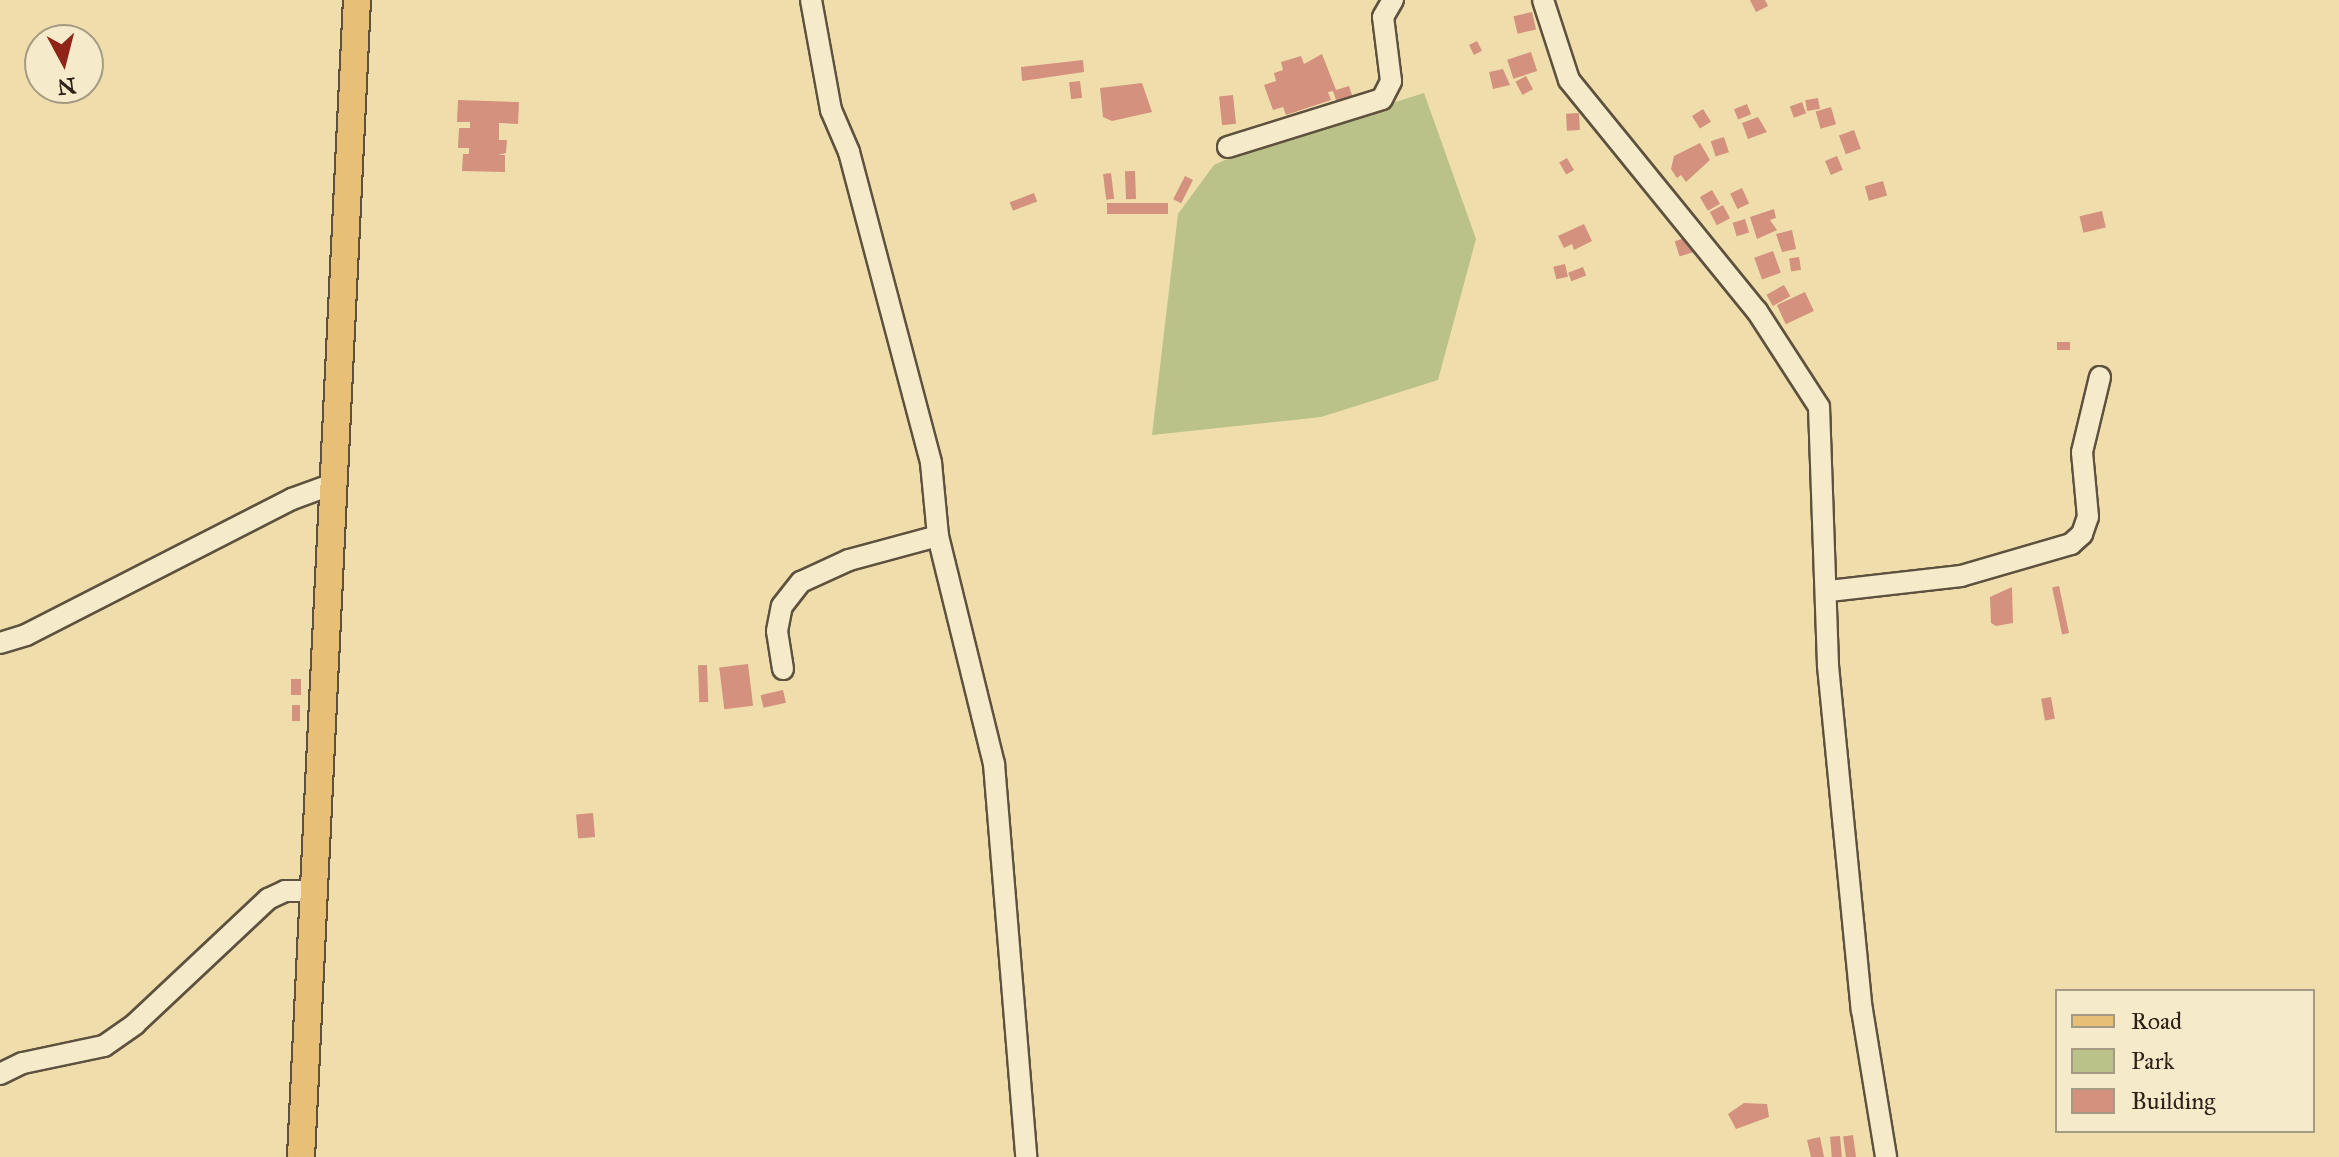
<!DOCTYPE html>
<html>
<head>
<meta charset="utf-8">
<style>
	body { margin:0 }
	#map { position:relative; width:2339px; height:1157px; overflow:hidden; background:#efdeac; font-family:"IM FELL Great Primer",serif }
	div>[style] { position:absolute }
	.green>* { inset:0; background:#bac189 }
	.building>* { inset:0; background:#d3917e; transform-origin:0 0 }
	.roads { filter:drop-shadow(2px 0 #5e513e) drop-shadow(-2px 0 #5e513e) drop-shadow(0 2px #5e513e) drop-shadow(0 -2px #5e513e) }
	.minor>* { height:20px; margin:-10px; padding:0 10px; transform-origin:10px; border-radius:10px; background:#f5eac9 }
	.major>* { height:26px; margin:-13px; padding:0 13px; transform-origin:13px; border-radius:13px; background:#e8bf76 }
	span { translate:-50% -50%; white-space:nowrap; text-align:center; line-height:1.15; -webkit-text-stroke:6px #f5eac9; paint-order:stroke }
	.legend { position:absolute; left:2055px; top:989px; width:260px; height:144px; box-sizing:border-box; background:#f5eac9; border:2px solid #a59a83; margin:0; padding:10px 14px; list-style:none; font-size:24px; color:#2d2219 }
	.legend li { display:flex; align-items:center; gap:16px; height:40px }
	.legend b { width:40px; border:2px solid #a59a83 }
	.north { position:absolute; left:24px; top:24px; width:80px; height:80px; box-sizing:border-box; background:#f5eac9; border:2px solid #a59a83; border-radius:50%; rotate:173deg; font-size:22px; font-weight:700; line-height:32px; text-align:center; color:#2d2219 }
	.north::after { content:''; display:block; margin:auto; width:28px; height:36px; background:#8f2418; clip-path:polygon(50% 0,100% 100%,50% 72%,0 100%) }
</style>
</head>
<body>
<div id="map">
	<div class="green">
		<div style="clip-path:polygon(1424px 93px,1476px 239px,1438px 380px,1321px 417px,1152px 435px,1178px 214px,1214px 165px,1261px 144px)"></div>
	</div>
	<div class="building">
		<div style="clip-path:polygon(1750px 0,1765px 0,1768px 6px,1756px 12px)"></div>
		<div style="left:1532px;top:12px;width:18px;height:19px;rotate:77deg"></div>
		<div style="left:1477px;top:41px;width:11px;height:9px;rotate:63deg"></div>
		<div style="left:1531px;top:52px;width:20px;height:25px;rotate:72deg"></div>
		<div style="clip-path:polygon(1322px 54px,1336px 90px,1349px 86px,1353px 98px,1337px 103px,1333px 91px,1328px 92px,1331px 100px,1286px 115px,1283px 107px,1273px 110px,1264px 85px,1276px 81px,1274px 73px,1283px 70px,1281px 62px,1301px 56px,1304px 64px)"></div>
		<div style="clip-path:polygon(1083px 60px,1084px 72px,1022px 81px,1021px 67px)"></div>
		<div style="clip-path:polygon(1503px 69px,1510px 85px,1493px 89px,1489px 72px)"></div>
		<div style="left:1526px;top:76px;width:15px;height:12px;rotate:62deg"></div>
		<div style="left:1080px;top:81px;width:17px;height:11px;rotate:83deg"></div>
		<div style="clip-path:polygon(1142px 83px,1152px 112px,1112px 121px,1103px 117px,1100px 88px)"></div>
		<div style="left:1233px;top:95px;width:29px;height:14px;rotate:84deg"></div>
		<div style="left:1818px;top:98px;width:11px;height:13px;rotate:80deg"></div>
		<div style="clip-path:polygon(458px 100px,519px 102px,518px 124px,499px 123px,499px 140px,507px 140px,506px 153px,498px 155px,505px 155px,505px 172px,462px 171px,463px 154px,469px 154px,469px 148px,458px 148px,459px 128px,470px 128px,470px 122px,457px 122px)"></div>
		<div style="left:1802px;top:102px;width:12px;height:13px;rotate:70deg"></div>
		<div style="left:1747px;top:104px;width:11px;height:14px;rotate:68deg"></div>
		<div style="left:1831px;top:107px;width:18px;height:16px;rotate:74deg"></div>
		<div style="left:1703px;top:109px;width:15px;height:13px;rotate:58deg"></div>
		<div style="left:1579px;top:113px;width:17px;height:13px;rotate:87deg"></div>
		<div style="clip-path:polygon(1758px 117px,1767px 132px,1748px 139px,1742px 123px)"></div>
		<div style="left:1854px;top:130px;width:20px;height:16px;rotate:70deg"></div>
		<div style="left:1724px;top:137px;width:16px;height:14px;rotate:72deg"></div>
		<div style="clip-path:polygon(1700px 143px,1710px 160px,1686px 182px,1681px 175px,1677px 178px,1671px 169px,1674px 156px)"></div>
		<div style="left:1837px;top:156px;width:15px;height:13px;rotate:67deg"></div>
		<div style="left:1567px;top:158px;width:14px;height:9px;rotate:60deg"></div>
		<div style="left:1135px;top:171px;width:28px;height:10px;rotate:88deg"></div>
		<div style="left:1111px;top:173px;width:26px;height:8px;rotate:83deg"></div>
		<div style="left:1185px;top:176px;width:9px;height:26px;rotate:27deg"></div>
		<div style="left:1883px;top:181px;width:15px;height:19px;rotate:74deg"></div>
		<div style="left:1742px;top:188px;width:17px;height:13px;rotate:65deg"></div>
		<div style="left:1712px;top:190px;width:16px;height:14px;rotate:60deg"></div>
		<div style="left:1034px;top:193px;width:9px;height:26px;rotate:69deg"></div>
		<div style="left:1107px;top:203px;width:61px;height:11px"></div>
		<div style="left:1723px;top:205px;width:15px;height:15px;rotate:62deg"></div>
		<div style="clip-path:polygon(1774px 209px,1776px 218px,1770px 220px,1777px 230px,1757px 239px,1750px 217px)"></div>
		<div style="left:2102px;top:211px;width:17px;height:23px;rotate:77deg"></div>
		<div style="left:1745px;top:219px;width:14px;height:13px;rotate:73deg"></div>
		<div style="clip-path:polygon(1584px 224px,1592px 241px,1574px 250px,1572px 244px,1564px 248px,1558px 236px)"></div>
		<div style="clip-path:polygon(1792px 230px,1796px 249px,1782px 252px,1776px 234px)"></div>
		<div style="left:1688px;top:237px;width:16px;height:14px;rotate:72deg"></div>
		<div style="left:1773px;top:251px;width:23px;height:20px;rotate:70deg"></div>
		<div style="left:1799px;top:257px;width:13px;height:10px;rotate:81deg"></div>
		<div style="left:1565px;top:264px;width:13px;height:12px;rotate:77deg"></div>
		<div style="left:1583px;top:267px;width:9px;height:16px;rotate:69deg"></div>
		<div style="left:1784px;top:285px;width:13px;height:20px;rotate:61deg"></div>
		<div style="left:1805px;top:292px;width:21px;height:31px;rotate:65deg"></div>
		<div style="left:2057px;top:342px;width:13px;height:8px"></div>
		<div style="left:2059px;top:586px;width:48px;height:7px;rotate:78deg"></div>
		<div style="clip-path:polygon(2012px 587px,2013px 623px,1996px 626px,1991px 623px,1990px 597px)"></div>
		<div style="left:748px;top:664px;width:42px;height:29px;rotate:83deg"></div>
		<div style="left:707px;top:665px;width:37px;height:9px;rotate:88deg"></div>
		<div style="left:291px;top:679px;width:10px;height:16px"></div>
		<div style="left:783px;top:690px;width:13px;height:23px;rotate:77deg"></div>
		<div style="left:2051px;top:697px;width:22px;height:10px;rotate:80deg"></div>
		<div style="left:292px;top:705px;width:8px;height:16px"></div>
		<div style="left:593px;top:813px;width:24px;height:17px;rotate:85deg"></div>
		<div style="clip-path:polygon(1744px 1103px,1767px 1104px,1769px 1117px,1736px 1129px,1728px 1114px)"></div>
		<div style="left:1853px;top:1135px;width:22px;height:10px;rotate:82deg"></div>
		<div style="left:1840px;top:1136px;width:21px;height:10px;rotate:85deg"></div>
		<div style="clip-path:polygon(1820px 1137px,1824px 1157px,1811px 1157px,1807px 1140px)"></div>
	</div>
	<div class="roads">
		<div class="minor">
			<div style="left:811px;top:0;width:112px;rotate:79.7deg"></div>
			<div style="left:831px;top:110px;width:46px;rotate:66.8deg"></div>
			<div style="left:849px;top:152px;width:322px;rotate:75.2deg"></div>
			<div style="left:931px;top:463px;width:73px;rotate:84.5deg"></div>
			<div style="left:938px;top:536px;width:235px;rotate:76.2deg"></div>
			<div style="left:994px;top:764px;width:394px;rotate:85.3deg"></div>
			<div style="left:1543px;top:0;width:84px;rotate:72deg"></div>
			<div style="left:1569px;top:80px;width:298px;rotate:50.9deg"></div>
			<div style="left:1757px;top:311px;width:114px;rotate:57.1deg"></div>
			<div style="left:1819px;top:407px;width:259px;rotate:88deg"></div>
			<div style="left:1828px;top:666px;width:346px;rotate:84.4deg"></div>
			<div style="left:1862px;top:1010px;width:149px;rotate:80.7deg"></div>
			<div style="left:1228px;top:147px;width:161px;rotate:-17.3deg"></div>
			<div style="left:1382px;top:99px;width:20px;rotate:-63deg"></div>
			<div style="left:1391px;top:81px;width:64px;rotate:-97.1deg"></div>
			<div style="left:1383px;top:17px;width:20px;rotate:-60deg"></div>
			<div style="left:1829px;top:591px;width:133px;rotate:-6.5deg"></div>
			<div style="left:1961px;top:576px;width:115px;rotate:-16.2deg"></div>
			<div style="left:2071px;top:544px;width:15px;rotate:-42deg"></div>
			<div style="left:2082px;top:534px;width:18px;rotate:-71deg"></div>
			<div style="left:2088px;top:517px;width:65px;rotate:-95.3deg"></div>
			<div style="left:2082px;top:452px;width:77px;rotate:-76.5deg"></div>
			<div style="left:0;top:643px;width:27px;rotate:-17deg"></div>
			<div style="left:26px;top:635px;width:299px;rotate:-27.1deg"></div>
			<div style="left:292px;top:499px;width:44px;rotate:-20.1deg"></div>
			<div style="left:783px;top:669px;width:38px;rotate:-99deg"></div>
			<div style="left:777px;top:631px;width:25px;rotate:-79deg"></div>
			<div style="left:782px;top:606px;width:31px;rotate:-52deg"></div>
			<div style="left:801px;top:582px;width:53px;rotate:-24.6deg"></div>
			<div style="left:849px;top:560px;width:92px;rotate:-15.1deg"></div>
			<div style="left:0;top:1074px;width:25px;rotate:-26deg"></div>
			<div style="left:23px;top:1063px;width:83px;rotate:-11.9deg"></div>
			<div style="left:104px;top:1046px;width:38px;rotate:-35deg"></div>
			<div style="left:135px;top:1024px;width:183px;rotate:-43.2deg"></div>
			<div style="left:268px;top:899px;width:19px;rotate:-25deg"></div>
			<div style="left:285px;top:891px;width:28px"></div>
		</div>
		<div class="major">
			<div style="left:301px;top:1157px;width:1158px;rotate:-87.23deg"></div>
		</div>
	</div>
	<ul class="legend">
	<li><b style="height:10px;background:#e8bf76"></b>Road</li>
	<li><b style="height:22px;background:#bac189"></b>Park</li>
	<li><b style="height:22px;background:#d3917e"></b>Building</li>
	</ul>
	<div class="north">N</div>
</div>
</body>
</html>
